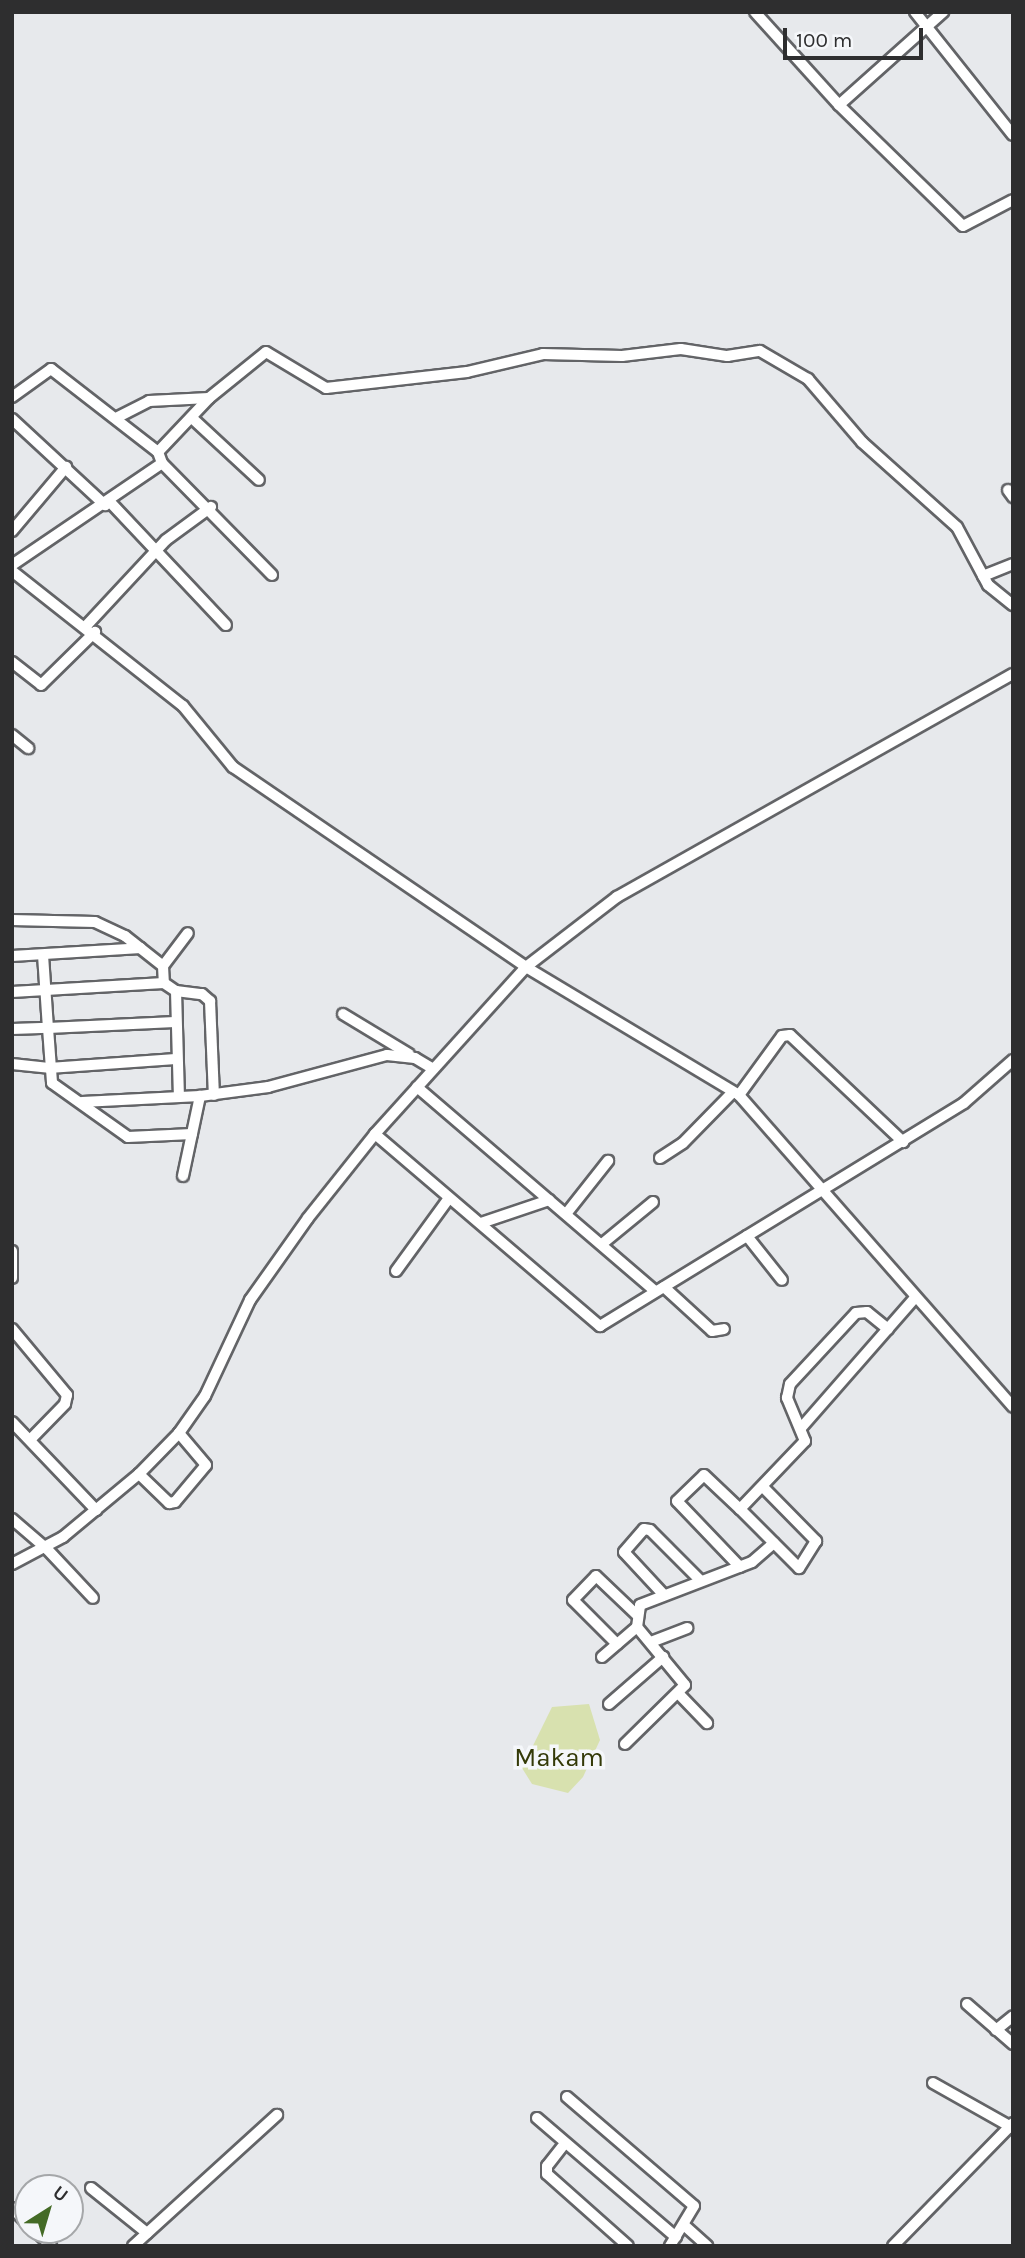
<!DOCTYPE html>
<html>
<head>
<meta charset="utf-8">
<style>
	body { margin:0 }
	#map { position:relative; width:1025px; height:2258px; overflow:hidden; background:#e7e9ec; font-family:Karla,sans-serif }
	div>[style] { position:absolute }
	.green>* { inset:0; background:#d8e1af }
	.roads { filter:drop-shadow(2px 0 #636467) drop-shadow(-2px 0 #636467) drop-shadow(0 2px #636467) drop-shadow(0 -2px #636467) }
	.minor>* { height:10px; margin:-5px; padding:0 5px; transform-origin:5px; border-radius:5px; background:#fff }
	span { translate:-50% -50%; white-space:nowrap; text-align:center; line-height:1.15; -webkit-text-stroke:7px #f5f7fa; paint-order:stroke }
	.park-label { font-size:26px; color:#343a08 }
	.frame { position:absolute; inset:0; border:14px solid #2e2e2f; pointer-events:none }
	.north { position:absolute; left:14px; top:2174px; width:70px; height:70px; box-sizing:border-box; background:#f5f7fa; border:2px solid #a5a7a9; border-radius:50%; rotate:37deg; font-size:19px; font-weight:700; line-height:28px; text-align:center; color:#2e2e2f }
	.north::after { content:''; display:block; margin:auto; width:24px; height:32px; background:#446b26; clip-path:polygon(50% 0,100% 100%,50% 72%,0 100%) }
	.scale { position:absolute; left:783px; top:28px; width:140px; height:32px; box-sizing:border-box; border:4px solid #2e2e2f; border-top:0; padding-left:9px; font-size:21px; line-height:24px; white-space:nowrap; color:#2e2e2f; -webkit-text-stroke:5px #f5f7fa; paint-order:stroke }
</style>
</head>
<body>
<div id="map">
	<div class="green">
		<div style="clip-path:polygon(589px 1704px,600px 1740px,583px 1777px,568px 1793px,532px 1784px,522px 1768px,552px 1707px)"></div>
	</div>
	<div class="roads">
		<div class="minor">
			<div style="left:755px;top:12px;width:125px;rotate:47.9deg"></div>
			<div style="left:839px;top:105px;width:173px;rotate:44.3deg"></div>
			<div style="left:963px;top:226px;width:56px;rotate:-27.5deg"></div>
			<div style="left:915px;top:12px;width:157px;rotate:51.5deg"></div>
			<div style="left:839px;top:105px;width:140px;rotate:-41.8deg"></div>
			<div style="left:12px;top:397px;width:48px;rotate:-35.7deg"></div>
			<div style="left:51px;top:369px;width:135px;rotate:37.8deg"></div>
			<div style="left:118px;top:417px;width:35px;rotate:-27deg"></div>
			<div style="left:149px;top:401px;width:60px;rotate:-2.9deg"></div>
			<div style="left:192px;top:418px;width:91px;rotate:42.8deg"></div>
			<div style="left:12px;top:419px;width:127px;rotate:42.8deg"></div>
			<div style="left:1008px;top:490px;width:9px;rotate:54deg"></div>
			<div style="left:110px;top:502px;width:169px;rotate:46.7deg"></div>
			<div style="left:12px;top:531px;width:84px;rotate:-49.8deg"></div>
			<div style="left:12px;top:565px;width:181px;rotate:-34.2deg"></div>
			<div style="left:12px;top:571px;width:218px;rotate:38.3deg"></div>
			<div style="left:183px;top:706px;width:79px;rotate:50.7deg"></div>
			<div style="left:233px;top:767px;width:355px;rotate:34.3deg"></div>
			<div style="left:526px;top:967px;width:249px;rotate:31deg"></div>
			<div style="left:739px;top:1095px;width:415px;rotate:48.7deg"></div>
			<div style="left:272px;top:575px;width:157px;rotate:-134.5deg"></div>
			<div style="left:162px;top:463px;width:12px;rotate:-110deg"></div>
			<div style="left:158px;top:452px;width:74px;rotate:-46.6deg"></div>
			<div style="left:209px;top:398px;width:73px;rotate:-38.9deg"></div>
			<div style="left:266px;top:352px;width:70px;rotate:31deg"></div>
			<div style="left:326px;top:388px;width:142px;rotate:-6.5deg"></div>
			<div style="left:467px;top:372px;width:78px;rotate:-13.3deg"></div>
			<div style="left:543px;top:354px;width:79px;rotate:1.5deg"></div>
			<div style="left:622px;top:356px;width:59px;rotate:-6.8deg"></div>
			<div style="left:681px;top:349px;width:47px;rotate:8.7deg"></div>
			<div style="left:727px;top:356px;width:33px;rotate:-9deg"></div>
			<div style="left:760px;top:351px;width:56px;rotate:30.3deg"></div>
			<div style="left:808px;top:379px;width:83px;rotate:49.4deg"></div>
			<div style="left:862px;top:442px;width:127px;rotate:41.8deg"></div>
			<div style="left:957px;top:527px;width:66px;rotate:61.9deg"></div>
			<div style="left:988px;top:585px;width:32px;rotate:39deg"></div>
			<div style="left:983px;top:576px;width:32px;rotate:-22deg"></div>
			<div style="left:86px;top:626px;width:117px;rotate:-47.1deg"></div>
			<div style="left:166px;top:540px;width:56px;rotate:-36.3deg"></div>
			<div style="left:12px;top:662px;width:37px;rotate:38deg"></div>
			<div style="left:41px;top:685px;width:76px;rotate:-44.5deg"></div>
			<div style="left:12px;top:735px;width:21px;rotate:39deg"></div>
			<div style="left:12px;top:920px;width:83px;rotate:1.4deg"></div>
			<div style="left:95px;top:922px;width:33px;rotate:25deg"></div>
			<div style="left:125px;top:936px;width:48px;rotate:38.3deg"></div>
			<div style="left:163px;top:966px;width:17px;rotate:87deg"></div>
			<div style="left:164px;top:983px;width:14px;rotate:34deg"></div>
			<div style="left:176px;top:991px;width:105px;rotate:88.4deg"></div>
			<div style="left:43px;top:955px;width:73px;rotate:86.1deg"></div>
			<div style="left:48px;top:1028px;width:127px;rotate:-2.7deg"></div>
			<div style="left:12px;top:956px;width:129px;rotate:-3.5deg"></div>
			<div style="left:163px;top:966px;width:41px;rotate:-52.9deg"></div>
			<div style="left:176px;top:991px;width:26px;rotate:7deg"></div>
			<div style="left:202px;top:994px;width:11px;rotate:41deg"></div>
			<div style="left:210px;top:1001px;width:94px;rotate:87.6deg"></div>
			<div style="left:12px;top:992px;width:152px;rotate:-3.4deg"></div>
			<div style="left:343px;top:1014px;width:77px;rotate:31.2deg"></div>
			<div style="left:12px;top:1029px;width:36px;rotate:-2deg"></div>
			<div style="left:48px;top:1028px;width:55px;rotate:85.8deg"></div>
			<div style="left:52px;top:1083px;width:93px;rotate:35.4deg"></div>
			<div style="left:128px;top:1137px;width:64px;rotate:-2.7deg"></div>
			<div style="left:12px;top:1064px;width:37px;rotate:6deg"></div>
			<div style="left:49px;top:1068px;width:127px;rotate:-4.1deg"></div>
			<div style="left:417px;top:1087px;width:313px;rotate:40.6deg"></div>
			<div style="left:739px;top:1095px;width:73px;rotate:-53.9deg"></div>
			<div style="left:782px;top:1036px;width:8px;rotate:-7deg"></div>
			<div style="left:790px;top:1035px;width:156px;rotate:43.4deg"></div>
			<div style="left:82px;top:1102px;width:118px;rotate:-2.9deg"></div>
			<div style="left:200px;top:1096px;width:69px;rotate:-7.5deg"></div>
			<div style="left:268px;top:1087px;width:123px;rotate:-15.1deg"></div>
			<div style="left:387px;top:1055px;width:28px;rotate:6deg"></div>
			<div style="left:415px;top:1058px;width:21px;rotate:31deg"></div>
			<div style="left:375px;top:1134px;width:296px;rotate:40.5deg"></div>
			<div style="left:600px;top:1326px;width:427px;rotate:-31.5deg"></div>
			<div style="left:964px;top:1103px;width:65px;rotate:-41.3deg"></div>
			<div style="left:660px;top:1158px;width:27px;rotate:-33deg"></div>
			<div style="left:683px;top:1143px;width:71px;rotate:-45.6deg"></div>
			<div style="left:183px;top:1176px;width:82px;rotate:-78deg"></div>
			<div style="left:566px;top:1214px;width:68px;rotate:-51.6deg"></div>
			<div style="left:481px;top:1223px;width:72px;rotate:-18.7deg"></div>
			<div style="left:747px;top:1236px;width:56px;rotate:51.5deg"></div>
			<div style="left:602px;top:1244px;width:66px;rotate:-39.5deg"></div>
			<div style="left:12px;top:1251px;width:27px;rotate:90deg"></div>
			<div style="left:396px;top:1271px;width:90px;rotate:-54deg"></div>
			<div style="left:664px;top:1287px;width:65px;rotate:42.5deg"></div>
			<div style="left:712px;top:1331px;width:12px;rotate:-9deg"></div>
			<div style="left:12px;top:1329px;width:86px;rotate:50.2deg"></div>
			<div style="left:67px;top:1395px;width:9px;rotate:103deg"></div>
			<div style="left:65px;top:1404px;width:50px;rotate:134.2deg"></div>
			<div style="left:12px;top:1422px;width:122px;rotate:46.3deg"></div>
			<div style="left:801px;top:1428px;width:173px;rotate:-48.8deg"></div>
			<div style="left:139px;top:1474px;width:42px;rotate:44deg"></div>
			<div style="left:169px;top:1503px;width:6px;rotate:-9deg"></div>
			<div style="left:175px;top:1502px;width:48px;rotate:-50deg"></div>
			<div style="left:206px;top:1465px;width:42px;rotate:-130.2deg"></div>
			<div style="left:763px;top:1487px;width:76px;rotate:45.5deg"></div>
			<div style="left:816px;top:1541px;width:32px;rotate:122deg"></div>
			<div style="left:799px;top:1568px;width:83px;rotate:-135deg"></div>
			<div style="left:740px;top:1509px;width:94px;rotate:-46.3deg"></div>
			<div style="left:805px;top:1441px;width:47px;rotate:-112.7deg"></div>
			<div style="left:787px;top:1398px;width:14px;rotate:-78deg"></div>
			<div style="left:790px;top:1384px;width:97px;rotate:-47.1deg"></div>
			<div style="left:856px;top:1313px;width:11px;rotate:-5deg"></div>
			<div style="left:867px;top:1312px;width:27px;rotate:39deg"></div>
			<div style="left:12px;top:1519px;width:46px;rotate:40.6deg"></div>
			<div style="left:47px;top:1549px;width:67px;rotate:46.8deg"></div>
			<div style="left:12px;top:1564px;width:58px;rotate:-27.9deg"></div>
			<div style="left:63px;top:1537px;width:99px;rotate:-39.7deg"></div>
			<div style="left:139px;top:1474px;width:57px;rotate:-45.7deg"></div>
			<div style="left:179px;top:1433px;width:45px;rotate:-54.9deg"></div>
			<div style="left:205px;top:1396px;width:106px;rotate:-64.9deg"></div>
			<div style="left:250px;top:1300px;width:100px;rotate:-54.7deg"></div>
			<div style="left:308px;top:1218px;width:107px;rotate:-51.4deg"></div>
			<div style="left:375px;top:1134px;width:225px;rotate:-47.9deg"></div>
			<div style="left:526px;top:967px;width:115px;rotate:-37.6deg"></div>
			<div style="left:617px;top:897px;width:454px;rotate:-29.4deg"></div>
			<div style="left:740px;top:1567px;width:91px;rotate:-133.7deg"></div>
			<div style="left:677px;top:1501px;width:37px;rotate:-44deg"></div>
			<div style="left:704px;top:1475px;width:50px;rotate:43.4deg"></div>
			<div style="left:663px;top:1594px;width:57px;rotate:-132.9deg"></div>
			<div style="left:624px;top:1552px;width:30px;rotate:-49deg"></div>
			<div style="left:644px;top:1529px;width:6px;rotate:9deg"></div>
			<div style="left:650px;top:1530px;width:72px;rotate:45deg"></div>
			<div style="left:651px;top:1642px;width:39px;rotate:-21deg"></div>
			<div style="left:617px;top:1644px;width:62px;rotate:-135deg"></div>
			<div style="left:573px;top:1600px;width:33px;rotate:-46deg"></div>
			<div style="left:596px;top:1576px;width:58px;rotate:43.6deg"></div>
			<div style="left:602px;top:1657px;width:46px;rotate:-40.6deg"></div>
			<div style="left:678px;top:1693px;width:42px;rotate:46deg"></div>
			<div style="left:609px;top:1704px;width:72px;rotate:-41deg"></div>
			<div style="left:625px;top:1744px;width:84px;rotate:-44.5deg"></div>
			<div style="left:685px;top:1685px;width:75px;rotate:-129.6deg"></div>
			<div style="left:637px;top:1627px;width:22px;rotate:-82deg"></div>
			<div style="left:640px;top:1605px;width:120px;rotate:-21deg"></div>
			<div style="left:752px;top:1562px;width:29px;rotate:-41deg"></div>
			<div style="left:967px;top:2004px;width:61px;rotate:41deg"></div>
			<div style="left:996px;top:2030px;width:22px;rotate:-39deg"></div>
			<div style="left:933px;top:2083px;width:92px;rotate:29.4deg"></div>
			<div style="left:567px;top:2097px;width:167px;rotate:40.6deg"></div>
			<div style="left:694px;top:2206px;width:47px;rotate:121deg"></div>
			<div style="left:537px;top:2118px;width:183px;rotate:40.6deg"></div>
			<div style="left:562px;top:2147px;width:24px;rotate:128deg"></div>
			<div style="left:547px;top:2166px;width:8px;rotate:90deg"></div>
			<div style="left:547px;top:2174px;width:108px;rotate:41.6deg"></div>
			<div style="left:91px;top:2188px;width:72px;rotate:38.8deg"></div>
			<div style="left:12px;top:2208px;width:23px;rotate:45deg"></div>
			<div style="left:685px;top:2226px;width:30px;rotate:42deg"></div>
			<div style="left:35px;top:2230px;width:23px;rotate:45deg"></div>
			<div style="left:133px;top:2246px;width:195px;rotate:-42.3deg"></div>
			<div style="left:893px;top:2246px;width:172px;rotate:-45.7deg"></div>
		</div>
	</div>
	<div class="park-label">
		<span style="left:559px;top:1758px">Makam</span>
	</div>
	<div class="frame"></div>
	<div class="north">U</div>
	<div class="scale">100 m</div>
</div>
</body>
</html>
